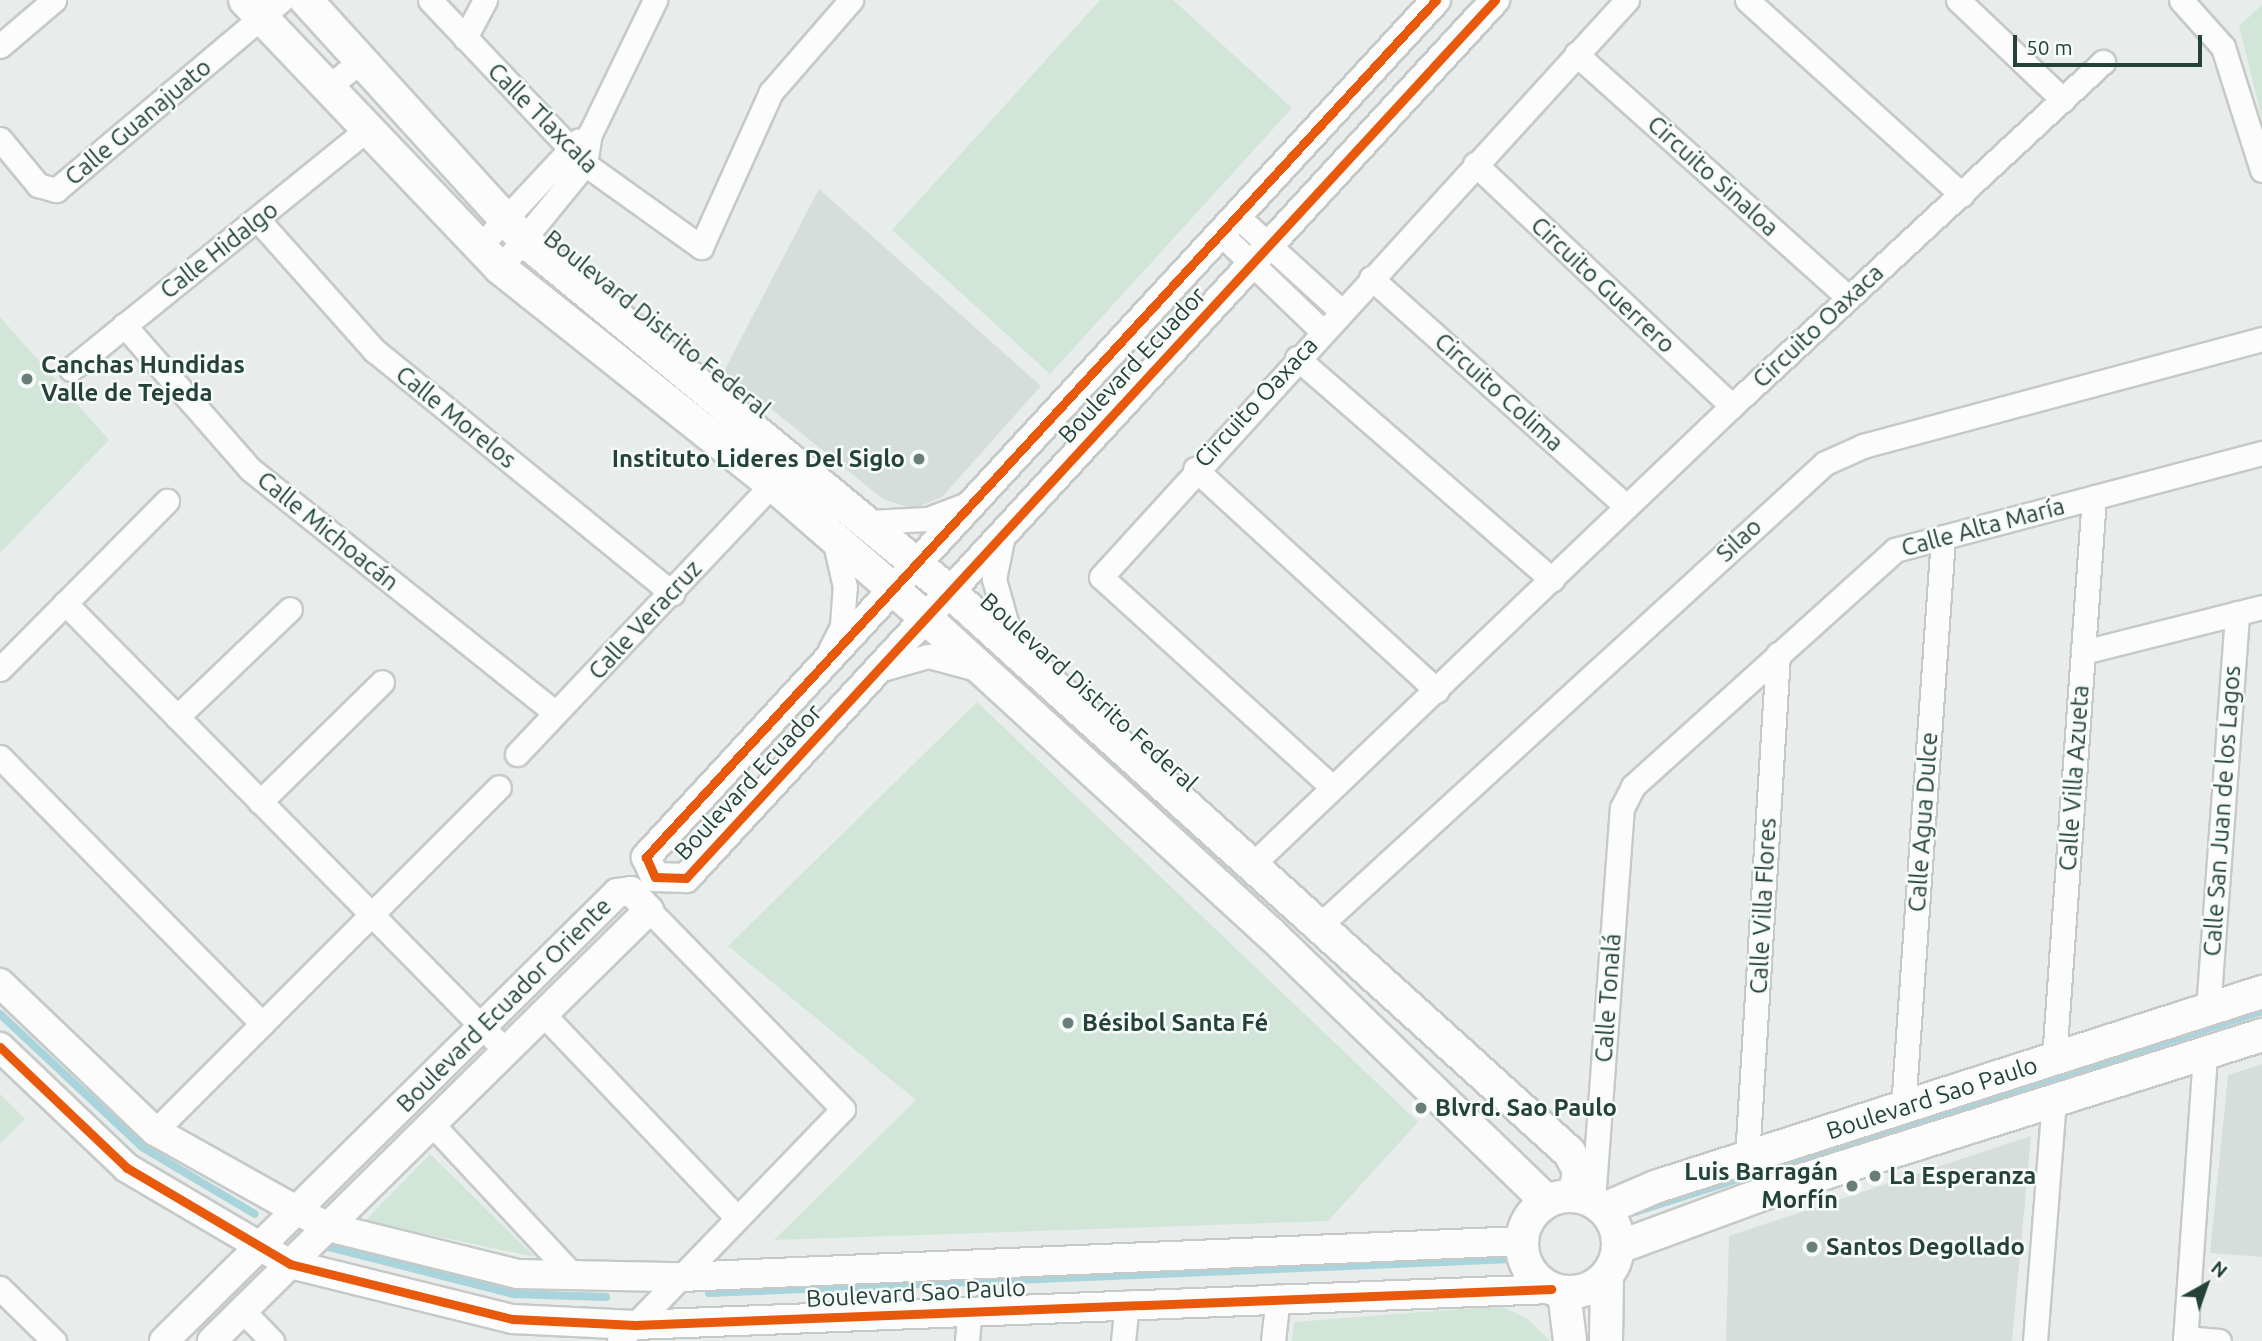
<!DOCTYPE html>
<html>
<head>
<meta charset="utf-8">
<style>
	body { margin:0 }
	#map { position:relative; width:2262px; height:1341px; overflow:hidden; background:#e8edeb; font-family:Ubuntu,sans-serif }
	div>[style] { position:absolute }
	.built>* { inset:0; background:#d6dedb }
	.green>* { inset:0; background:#d1e6d8 }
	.stream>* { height:8px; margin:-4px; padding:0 4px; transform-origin:4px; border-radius:4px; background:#a9d4db }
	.roads { filter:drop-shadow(2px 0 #c5cac8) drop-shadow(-2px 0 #c5cac8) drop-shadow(0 2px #c5cac8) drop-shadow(0 -2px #c5cac8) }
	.minor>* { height:23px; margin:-11.5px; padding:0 11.5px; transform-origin:11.5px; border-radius:11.5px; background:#fcfcfc }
	.tertiary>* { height:28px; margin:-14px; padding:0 14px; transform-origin:14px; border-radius:14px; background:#fcfcfc }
	.secondary>* { height:32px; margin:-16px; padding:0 16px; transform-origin:16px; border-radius:16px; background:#fcfcfc }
	.secondary>.ring { margin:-16px; padding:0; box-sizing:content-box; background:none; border:32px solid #fcfcfc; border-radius:50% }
	.cycleway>* { height:9px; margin:-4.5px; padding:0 4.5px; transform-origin:4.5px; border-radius:4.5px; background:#e8590c }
	.dots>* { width:19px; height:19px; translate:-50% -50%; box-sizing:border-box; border:4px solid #f7fbf9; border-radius:50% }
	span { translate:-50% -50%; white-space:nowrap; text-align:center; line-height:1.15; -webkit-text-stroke:5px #f7fbf9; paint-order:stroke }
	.street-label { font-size:24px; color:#24423a }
	.poi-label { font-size:24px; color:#24423a; font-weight:700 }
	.left { translate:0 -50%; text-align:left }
	.right { translate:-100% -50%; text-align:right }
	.north { position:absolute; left:2171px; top:1250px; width:70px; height:70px; -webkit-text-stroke:5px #f7fbf9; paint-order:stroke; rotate:40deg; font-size:19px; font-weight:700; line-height:28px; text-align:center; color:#24423a }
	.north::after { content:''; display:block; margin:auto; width:24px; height:32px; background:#24423a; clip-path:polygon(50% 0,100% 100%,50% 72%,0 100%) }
	.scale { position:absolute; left:2013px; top:35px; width:189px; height:32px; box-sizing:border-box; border:4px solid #24423a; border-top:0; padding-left:9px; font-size:21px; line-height:24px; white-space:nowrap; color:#24423a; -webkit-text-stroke:5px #f7fbf9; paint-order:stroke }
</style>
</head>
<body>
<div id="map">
	<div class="built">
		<div style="clip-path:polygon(819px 189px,1041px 386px,942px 497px,913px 509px,883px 499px,724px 371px)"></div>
		<div style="clip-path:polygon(2262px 1064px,2262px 1257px,2210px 1253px,2228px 1075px)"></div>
		<div style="clip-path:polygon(2031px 1136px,2012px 1341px,1726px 1341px,1729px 1236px)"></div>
	</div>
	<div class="green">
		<div style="clip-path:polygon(1100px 0,1173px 0,1292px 108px,1050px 374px,892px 230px)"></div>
		<div style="clip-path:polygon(2262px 5px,2262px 119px,2239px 26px)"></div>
		<div style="clip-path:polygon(0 317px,109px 440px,0 553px)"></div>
		<div style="clip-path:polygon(977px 702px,1418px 1122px,1328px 1221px,774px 1240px,916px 1100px,728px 946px)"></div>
		<div style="clip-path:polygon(0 1094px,25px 1119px,0 1144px)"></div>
		<div style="clip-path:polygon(430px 1154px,535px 1257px,365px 1221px)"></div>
		<div style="clip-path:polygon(1500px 1306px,1528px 1319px,1550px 1341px,1292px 1341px,1294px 1322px)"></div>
	</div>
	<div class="stream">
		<div style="left:0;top:1014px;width:195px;rotate:43.1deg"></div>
		<div style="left:142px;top:1147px;width:131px;rotate:30.7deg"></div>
		<div style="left:1635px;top:1212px;width:658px;rotate:-17.77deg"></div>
		<div style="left:325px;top:1246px;width:195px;rotate:14.3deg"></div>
		<div style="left:514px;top:1294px;width:92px;rotate:1.9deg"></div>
		<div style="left:709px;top:1293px;width:804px;rotate:-2.42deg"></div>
	</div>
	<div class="roads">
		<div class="minor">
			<div style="left:430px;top:0;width:226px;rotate:46.6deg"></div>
			<div style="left:585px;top:164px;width:143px;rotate:35.6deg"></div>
			<div style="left:701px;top:247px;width:170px;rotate:-65.7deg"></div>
			<div style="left:771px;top:92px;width:122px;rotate:-49deg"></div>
			<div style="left:1747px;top:0;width:290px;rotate:42.2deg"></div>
			<div style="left:1958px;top:0;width:145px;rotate:43.6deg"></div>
			<div style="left:2181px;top:0;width:63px;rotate:48.2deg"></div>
			<div style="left:2223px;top:47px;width:129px;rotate:72.4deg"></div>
			<div style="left:465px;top:38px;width:43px;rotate:-62.2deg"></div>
			<div style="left:0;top:46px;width:71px;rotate:-40.4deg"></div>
			<div style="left:1576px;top:54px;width:366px;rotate:41.8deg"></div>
			<div style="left:326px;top:89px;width:43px;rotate:-39.3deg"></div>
			<div style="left:0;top:139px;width:60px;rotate:50.4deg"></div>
			<div style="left:38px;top:185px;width:19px;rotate:16deg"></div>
			<div style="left:56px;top:190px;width:295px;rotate:-40.1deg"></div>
			<div style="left:1475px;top:164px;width:353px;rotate:43.3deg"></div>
			<div style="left:1237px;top:216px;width:141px;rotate:42.4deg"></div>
			<div style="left:259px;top:221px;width:173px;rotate:48.3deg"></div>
			<div style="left:374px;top:350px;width:385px;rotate:39.2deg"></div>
			<div style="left:1221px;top:234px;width:140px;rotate:43.8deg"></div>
			<div style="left:479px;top:247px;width:146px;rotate:-46.9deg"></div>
			<div style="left:500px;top:268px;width:134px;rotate:-50.7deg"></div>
			<div style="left:585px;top:164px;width:30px;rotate:-81deg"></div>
			<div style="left:590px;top:134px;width:149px;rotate:-64.1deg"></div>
			<div style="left:1371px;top:278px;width:342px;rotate:41.8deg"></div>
			<div style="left:124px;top:325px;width:191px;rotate:48.8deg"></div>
			<div style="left:250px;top:469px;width:391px;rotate:38.6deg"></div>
			<div style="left:1297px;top:358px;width:338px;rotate:41deg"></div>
			<div style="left:71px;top:369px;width:380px;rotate:-39deg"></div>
			<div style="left:1195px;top:469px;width:328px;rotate:42.5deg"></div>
			<div style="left:869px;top:522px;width:59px;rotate:-2.9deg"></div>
			<div style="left:928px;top:519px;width:45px;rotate:-20.9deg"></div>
			<div style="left:1003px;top:535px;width:45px;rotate:101.6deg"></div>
			<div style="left:994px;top:579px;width:71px;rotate:74.4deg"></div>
			<div style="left:65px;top:603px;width:629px;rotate:45.45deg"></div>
			<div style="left:830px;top:650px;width:27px;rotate:-63deg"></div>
			<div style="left:842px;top:626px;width:39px;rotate:-86deg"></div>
			<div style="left:845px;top:587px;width:49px;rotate:-102.9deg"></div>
			<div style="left:2083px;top:652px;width:185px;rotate:-14.1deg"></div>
			<div style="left:0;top:669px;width:237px;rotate:-45.2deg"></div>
			<div style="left:879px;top:670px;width:51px;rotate:-15.9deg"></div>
			<div style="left:928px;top:656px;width:51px;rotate:14.9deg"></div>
			<div style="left:177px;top:717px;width:156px;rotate:-43.7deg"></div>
			<div style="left:517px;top:754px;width:371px;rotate:-46.6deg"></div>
			<div style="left:0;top:757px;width:374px;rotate:45.5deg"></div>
			<div style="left:1332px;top:787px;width:312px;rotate:-137.7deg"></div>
			<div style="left:1101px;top:577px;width:781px;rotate:-47.65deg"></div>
			<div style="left:260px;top:802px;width:171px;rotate:-44.5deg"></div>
			<div style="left:1253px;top:864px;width:663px;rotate:-43.72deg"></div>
			<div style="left:1732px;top:406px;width:506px;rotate:-42.84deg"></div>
			<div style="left:1320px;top:925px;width:684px;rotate:-42.45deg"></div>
			<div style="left:1825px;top:463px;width:42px;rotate:-24.1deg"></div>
			<div style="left:1863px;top:446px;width:413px;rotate:-15deg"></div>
			<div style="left:2208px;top:1010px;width:398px;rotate:-85.8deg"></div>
			<div style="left:543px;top:1014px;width:280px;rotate:46.4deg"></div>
			<div style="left:2054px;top:1059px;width:563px;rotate:-85.93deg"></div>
			<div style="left:1903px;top:1108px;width:572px;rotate:-85.99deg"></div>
			<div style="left:432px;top:1124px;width:207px;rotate:47deg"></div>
			<div style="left:155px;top:1131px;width:486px;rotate:-45deg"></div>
			<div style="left:1747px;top:1158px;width:505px;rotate:-86.48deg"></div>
			<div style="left:1593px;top:1201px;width:394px;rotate:-85.8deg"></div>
			<div style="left:1622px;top:808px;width:25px;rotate:-63deg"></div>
			<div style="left:1633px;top:786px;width:353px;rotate:-42deg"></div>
			<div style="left:1895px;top:550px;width:380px;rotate:-14.8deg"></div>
			<div style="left:0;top:1288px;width:76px;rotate:44.5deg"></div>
			<div style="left:243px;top:1311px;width:42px;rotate:46deg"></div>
			<div style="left:2185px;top:1338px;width:34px;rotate:5deg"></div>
			<div style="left:619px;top:1341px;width:322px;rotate:-46deg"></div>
			<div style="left:843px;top:1109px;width:278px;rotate:-134.3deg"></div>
			<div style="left:967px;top:1341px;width:32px;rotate:-85deg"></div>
			<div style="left:1123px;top:1341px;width:39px;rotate:-84deg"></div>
			<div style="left:1273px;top:1341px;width:45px;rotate:-83.7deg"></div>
			<div style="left:2035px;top:1341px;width:240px;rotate:-85.5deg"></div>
			<div style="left:2185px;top:1341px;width:288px;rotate:-86deg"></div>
		</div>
		<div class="tertiary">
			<div style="left:1436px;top:0;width:1166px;rotate:132.67deg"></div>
			<div style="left:646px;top:857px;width:22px;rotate:66deg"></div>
			<div style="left:655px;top:877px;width:31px;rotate:2deg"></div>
			<div style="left:686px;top:878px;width:1194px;rotate:-47.34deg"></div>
			<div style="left:0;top:983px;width:214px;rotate:43.7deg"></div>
			<div style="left:155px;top:1131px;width:162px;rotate:29.3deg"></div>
			<div style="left:296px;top:1210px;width:36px;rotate:28deg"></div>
			<div style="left:328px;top:1227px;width:196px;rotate:13.9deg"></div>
			<div style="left:518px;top:1274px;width:163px;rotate:1.1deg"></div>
			<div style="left:681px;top:1277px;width:842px;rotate:-2.45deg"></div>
			<div style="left:0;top:1047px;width:175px;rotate:43.6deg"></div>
			<div style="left:127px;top:1168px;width:189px;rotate:30.5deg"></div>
			<div style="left:290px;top:1264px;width:230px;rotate:13.9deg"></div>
			<div style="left:513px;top:1319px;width:122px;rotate:2.8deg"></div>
			<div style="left:635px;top:1325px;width:917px;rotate:-2.25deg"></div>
			<div style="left:164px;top:1341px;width:637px;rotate:-44.68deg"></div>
			<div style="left:617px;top:893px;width:14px;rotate:-8deg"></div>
			<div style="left:631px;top:891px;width:26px;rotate:47deg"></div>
			<div style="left:649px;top:910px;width:614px;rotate:135.4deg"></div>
		</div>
		<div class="secondary">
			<div style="left:245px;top:0;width:370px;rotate:46.4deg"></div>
			<div style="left:500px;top:268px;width:347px;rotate:38.5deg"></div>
			<div style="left:772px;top:484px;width:204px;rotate:41deg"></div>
			<div style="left:926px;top:618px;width:466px;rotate:42.5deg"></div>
			<div style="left:1270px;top:933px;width:385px;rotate:44.1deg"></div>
			<div style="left:306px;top:0;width:326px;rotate:47.7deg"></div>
			<div style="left:525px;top:241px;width:551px;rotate:39.55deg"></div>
			<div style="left:950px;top:592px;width:835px;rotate:42.14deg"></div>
			<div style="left:1569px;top:1152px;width:21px;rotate:61deg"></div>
			<div style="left:1579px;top:1170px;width:26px;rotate:99deg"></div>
			<div class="ring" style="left:1522px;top:1196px;width:64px;height:64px"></div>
			<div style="left:1604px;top:1209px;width:56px;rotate:-23.3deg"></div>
			<div style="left:1655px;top:1187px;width:638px;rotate:-17.81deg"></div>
			<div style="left:1619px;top:1247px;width:189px;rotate:-20.2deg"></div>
			<div style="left:1796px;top:1182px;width:489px;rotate:-17.5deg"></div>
			<div style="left:1564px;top:1292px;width:49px;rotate:83deg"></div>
			<div style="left:1606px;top:1341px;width:65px;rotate:-89.1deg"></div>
		</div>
	</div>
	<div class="cycleway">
		<div style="left:1436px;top:0;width:1166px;rotate:132.67deg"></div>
		<div style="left:646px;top:857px;width:22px;rotate:66deg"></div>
		<div style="left:655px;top:877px;width:31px;rotate:2deg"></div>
		<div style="left:686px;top:878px;width:1194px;rotate:-47.34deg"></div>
		<div style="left:0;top:1047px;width:175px;rotate:43.6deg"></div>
		<div style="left:127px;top:1168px;width:189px;rotate:30.5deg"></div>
		<div style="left:290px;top:1264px;width:230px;rotate:13.9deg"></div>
		<div style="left:513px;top:1319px;width:122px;rotate:2.8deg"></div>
		<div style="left:635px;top:1325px;width:917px;rotate:-2.25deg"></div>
	</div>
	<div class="dots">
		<div style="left:27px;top:379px;background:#697e78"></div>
		<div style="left:919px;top:459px;background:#697e78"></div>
		<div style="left:1068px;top:1023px;background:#697e78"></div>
		<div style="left:1421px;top:1108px;background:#697e78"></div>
		<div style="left:1875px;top:1176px;background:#697e78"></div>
		<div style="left:1852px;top:1186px;background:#697e78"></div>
		<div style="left:1812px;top:1247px;background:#697e78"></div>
	</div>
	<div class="street-label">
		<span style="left:543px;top:118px;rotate:45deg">Calle Tlaxcala</span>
		<span style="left:138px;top:122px;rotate:-40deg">Calle Guanajuato</span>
		<span style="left:1713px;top:176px;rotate:42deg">Circuito Sinaloa</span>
		<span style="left:219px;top:250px;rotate:-38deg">Calle Hidalgo</span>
		<span style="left:1603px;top:285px;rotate:43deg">Circuito Guerrero</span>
		<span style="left:657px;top:324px;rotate:39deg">Boulevard Distrito Federal</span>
		<span style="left:1818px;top:326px;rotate:-43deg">Circuito Oaxaca</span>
		<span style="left:1132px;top:365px;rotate:-47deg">Boulevard Ecuador</span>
		<span style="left:1499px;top:392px;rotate:42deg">Circuito Colima</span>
		<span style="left:1256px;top:402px;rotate:-47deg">Circuito Oaxaca</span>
		<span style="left:456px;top:417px;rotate:39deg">Calle Morelos</span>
		<span style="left:1983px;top:527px;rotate:-15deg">Calle Alta María</span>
		<span style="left:328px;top:531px;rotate:39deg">Calle Michoacán</span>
		<span style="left:1739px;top:540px;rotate:-43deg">Silao</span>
		<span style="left:645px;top:620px;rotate:-47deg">Calle Veracruz</span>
		<span style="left:1089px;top:692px;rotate:42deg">Boulevard Distrito Federal</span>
		<span style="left:2074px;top:778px;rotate:-86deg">Calle Villa Azueta</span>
		<span style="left:748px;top:782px;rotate:-47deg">Boulevard Ecuador</span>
		<span style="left:2222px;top:811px;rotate:-86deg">Calle San Juan de los Lagos</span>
		<span style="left:1923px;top:822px;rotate:-86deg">Calle Agua Dulce</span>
		<span style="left:1763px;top:906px;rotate:-87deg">Calle Villa Flores</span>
		<span style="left:1608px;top:998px;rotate:-86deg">Calle Tonalá</span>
		<span style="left:504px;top:1005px;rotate:-45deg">Boulevard Ecuador Oriente</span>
		<span style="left:1932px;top:1098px;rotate:-18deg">Boulevard Sao Paulo</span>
		<span style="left:916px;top:1293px;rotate:-3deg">Boulevard Sao Paulo</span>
	</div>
	<div class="poi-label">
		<span class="left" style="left:41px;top:379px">Canchas Hundidas<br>Valle de Tejeda</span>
		<span class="right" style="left:905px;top:459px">Instituto Lideres Del Siglo</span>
		<span class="left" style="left:1082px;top:1023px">Bésibol Santa Fé</span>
		<span class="left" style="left:1435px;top:1108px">Blvrd. Sao Paulo</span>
		<span class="right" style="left:1838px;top:1186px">Luis Barragán<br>Morfín</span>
		<span class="left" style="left:1889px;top:1176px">La Esperanza</span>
		<span class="left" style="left:1826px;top:1247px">Santos Degollado</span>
	</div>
	<div class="north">N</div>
	<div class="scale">50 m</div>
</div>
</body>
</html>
